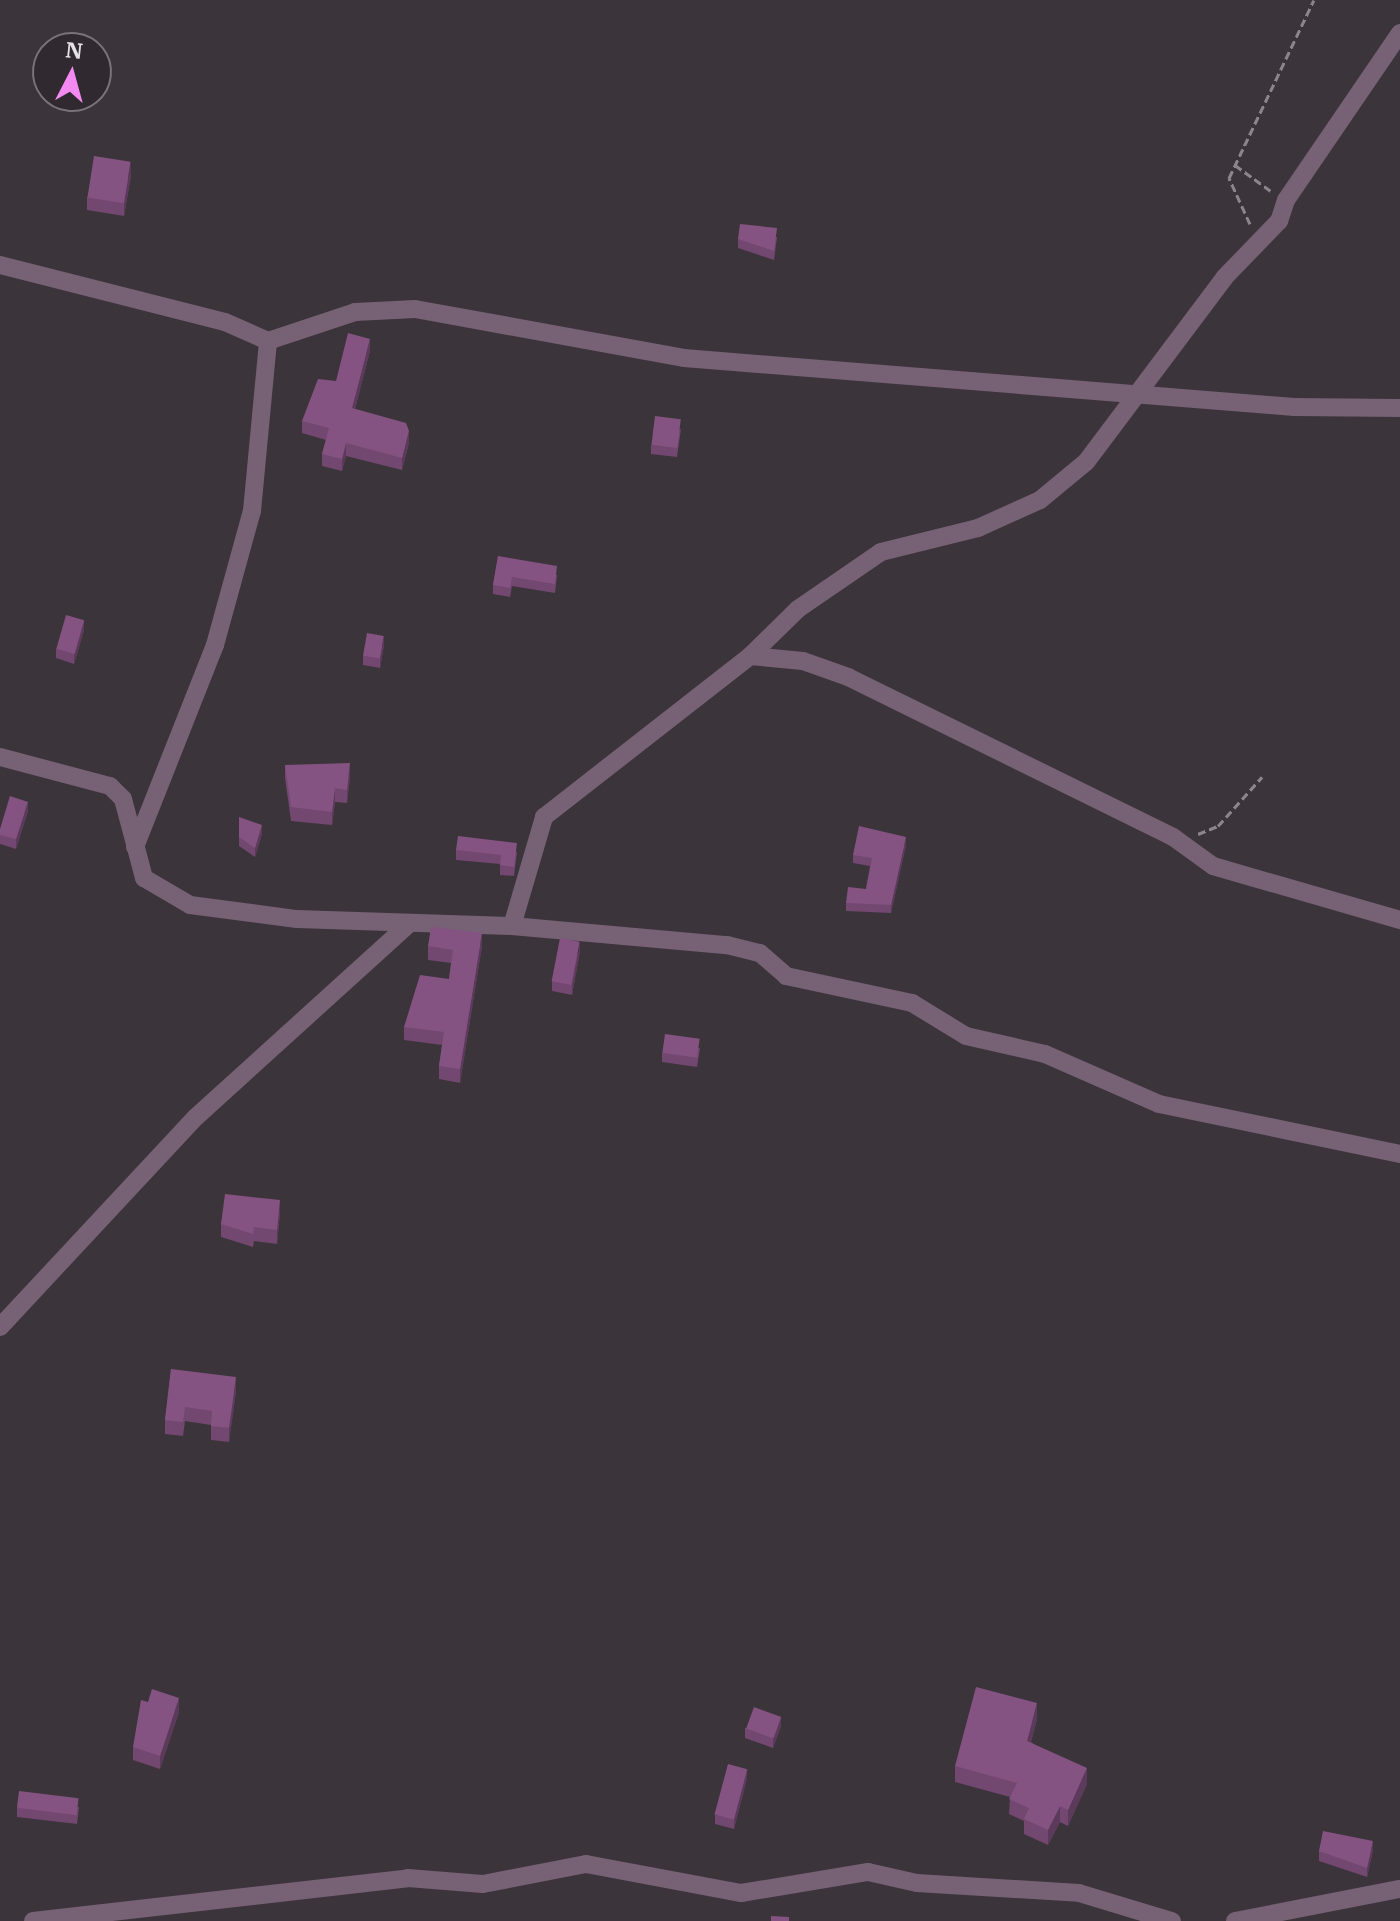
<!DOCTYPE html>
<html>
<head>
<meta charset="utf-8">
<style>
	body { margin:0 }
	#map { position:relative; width:1400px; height:1921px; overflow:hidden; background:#3b343a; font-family:"IBM Plex Serif",serif }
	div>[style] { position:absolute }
	.path>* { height:3px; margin-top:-1.5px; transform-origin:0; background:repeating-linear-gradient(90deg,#8c868b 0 8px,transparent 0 12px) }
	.minor>* { height:18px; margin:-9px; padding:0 9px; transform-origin:9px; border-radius:9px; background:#776175 }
	.wall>* { inset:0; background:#724770 }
	.shaded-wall>* { inset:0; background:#5c3a5b }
	.building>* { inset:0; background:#845382; transform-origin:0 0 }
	span { translate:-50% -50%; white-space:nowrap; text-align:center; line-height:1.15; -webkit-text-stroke:8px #302a30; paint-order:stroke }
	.north { position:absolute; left:32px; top:32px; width:80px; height:80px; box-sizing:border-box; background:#302a30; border:2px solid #787378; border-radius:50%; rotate:6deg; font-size:22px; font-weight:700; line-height:32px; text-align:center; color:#e5e1e5 }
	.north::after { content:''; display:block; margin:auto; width:28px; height:36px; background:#f489f1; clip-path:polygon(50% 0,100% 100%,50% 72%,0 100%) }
</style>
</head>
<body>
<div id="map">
	<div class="path">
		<div style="left:1235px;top:165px;width:46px;rotate:36.1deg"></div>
		<div style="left:1250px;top:224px;width:51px;rotate:-114.5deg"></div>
		<div style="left:1229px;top:178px;width:197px;rotate:-64.5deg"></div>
		<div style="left:1198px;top:834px;width:22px;rotate:-22deg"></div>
		<div style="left:1218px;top:826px;width:66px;rotate:-48.1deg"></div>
	</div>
	<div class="minor">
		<div style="left:1400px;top:33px;width:202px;rotate:124.3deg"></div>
		<div style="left:1286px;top:200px;width:22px;rotate:108deg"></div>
		<div style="left:1279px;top:221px;width:78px;rotate:134deg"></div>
		<div style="left:1225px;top:277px;width:231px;rotate:126.9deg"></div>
		<div style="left:1086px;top:462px;width:60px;rotate:140.4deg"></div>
		<div style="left:1040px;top:500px;width:68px;rotate:155.7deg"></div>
		<div style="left:978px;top:528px;width:100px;rotate:166.1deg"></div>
		<div style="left:881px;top:552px;width:101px;rotate:145.5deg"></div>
		<div style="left:798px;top:609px;width:67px;rotate:135.6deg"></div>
		<div style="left:750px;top:656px;width:53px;rotate:5.4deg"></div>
		<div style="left:803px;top:661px;width:48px;rotate:19.6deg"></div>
		<div style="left:848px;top:677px;width:362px;rotate:26.2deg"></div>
		<div style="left:1173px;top:837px;width:49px;rotate:35.9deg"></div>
		<div style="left:1213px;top:866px;width:195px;rotate:16.1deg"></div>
		<div style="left:0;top:265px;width:232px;rotate:14.2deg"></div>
		<div style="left:225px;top:322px;width:47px;rotate:23.8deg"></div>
		<div style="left:268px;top:341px;width:92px;rotate:-18.4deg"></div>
		<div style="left:355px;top:312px;width:60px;rotate:-2.9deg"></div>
		<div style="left:415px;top:309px;width:273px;rotate:10.3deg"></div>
		<div style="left:684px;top:358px;width:612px;rotate:4.59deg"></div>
		<div style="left:1294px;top:407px;width:106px;rotate:0.5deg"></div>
		<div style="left:0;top:757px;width:114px;rotate:14.8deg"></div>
		<div style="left:110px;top:786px;width:18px;rotate:45deg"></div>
		<div style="left:123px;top:799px;width:82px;rotate:75.1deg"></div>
		<div style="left:144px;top:878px;width:53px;rotate:30.4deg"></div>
		<div style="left:190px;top:905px;width:108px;rotate:7.5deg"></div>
		<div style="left:297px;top:919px;width:215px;rotate:1.9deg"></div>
		<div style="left:512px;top:926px;width:216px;rotate:5.1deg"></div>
		<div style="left:727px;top:945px;width:34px;rotate:14deg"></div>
		<div style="left:760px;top:953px;width:35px;rotate:41deg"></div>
		<div style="left:786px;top:976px;width:129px;rotate:12.1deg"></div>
		<div style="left:912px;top:1003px;width:63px;rotate:31.4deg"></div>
		<div style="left:966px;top:1036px;width:81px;rotate:12.8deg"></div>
		<div style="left:1045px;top:1054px;width:124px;rotate:23.7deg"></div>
		<div style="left:1159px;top:1104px;width:246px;rotate:11.7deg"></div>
		<div style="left:135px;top:847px;width:217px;rotate:-68.4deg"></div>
		<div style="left:215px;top:645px;width:139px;rotate:-74.6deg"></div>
		<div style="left:252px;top:511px;width:171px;rotate:-84.6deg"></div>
		<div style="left:512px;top:926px;width:114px;rotate:-73.6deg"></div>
		<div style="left:544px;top:817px;width:261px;rotate:-38deg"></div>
		<div style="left:0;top:1327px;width:287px;rotate:-47deg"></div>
		<div style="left:196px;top:1117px;width:286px;rotate:-42.2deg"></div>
		<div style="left:33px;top:1921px;width:377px;rotate:-6.5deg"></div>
		<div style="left:408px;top:1878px;width:75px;rotate:4.6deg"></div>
		<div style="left:483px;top:1884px;width:105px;rotate:-11deg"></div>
		<div style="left:586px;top:1864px;width:158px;rotate:10.6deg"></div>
		<div style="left:741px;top:1893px;width:129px;rotate:-9.4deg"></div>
		<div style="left:868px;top:1872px;width:50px;rotate:12.7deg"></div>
		<div style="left:917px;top:1883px;width:162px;rotate:3.5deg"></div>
		<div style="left:1079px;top:1893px;width:97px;rotate:16.8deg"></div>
		<div style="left:1235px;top:1921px;width:168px;rotate:-11deg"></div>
	</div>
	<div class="wall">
		<div style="clip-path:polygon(131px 176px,124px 216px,87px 210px,87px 197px)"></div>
		<div style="clip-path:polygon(777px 237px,774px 260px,738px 248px,738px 239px)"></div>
		<div style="clip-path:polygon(370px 351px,355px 409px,409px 443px,402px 470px,346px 456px,342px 471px,322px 466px,322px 454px,326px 440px,302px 433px,302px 421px,336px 381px)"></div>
		<div style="clip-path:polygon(681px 429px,677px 457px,651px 454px,651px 445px)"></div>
		<div style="clip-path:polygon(498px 556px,557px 575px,555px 593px,512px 586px,510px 597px,493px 594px,493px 585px)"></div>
		<div style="clip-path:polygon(84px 630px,74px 664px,56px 658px,56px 649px)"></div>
		<div style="clip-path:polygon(384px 645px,380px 668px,363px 665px,363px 656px)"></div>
		<div style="clip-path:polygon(285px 765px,350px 777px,347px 803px,335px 802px,332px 825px,291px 821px,285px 778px)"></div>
		<div style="clip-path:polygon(28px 811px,16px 849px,0 844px,0 829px)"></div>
		<div style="clip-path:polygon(239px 817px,262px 834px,255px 857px,239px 846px)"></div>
		<div style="clip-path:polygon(906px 845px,891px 913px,846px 911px,846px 903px,866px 889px,870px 866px,853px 863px,853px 855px)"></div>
		<div style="clip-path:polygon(456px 850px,517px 852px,514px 876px,500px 875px,500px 864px,456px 860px)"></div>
		<div style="clip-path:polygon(428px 946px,482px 946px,460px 1083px,439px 1079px,439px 1066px,442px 1045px,404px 1040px,404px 1027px,449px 979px,451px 963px,428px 960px)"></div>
		<div style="clip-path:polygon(580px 951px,572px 995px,552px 991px,552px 981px)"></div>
		<div style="clip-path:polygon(700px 1048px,697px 1067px,662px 1062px,662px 1053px)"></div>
		<div style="clip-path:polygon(280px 1213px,277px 1244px,254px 1241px,253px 1247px,221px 1237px,221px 1224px)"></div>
		<div style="clip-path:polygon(171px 1369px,236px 1391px,229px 1442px,211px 1440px,211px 1425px,185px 1421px,183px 1436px,165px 1434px,165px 1420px)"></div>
		<div style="clip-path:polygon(148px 1702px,179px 1712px,160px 1769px,133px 1760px,133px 1747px)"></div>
		<div style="clip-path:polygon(1037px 1719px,1031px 1742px,1087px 1784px,1068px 1826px,1060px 1822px,1048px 1845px,1024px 1834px,1024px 1821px,1009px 1814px,1010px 1797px,955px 1782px,955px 1766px)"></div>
		<div style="clip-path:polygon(781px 1726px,773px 1748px,745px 1738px,745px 1728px)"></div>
		<div style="clip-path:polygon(747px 1778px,734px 1829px,715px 1824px,715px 1814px)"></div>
		<div style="clip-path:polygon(79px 1807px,77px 1824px,17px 1817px,17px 1808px)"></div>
		<div style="clip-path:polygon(1373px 1850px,1367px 1877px,1319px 1861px,1319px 1851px)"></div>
	</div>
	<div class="shaded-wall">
		<div style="clip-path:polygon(131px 162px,131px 176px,124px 216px,124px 202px)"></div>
		<div style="clip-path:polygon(370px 339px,370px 351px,352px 420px,352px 408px)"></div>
		<div style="clip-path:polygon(409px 431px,409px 443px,402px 470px,402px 458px)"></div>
		<div style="clip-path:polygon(346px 443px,346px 456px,342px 471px,342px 459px)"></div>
		<div style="clip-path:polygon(84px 620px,84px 630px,74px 664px,74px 654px)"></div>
		<div style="clip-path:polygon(384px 636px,384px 645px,380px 668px,380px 659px)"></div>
		<div style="clip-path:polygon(350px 763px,350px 777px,347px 803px,347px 790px)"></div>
		<div style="clip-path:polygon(335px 788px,335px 802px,332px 825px,332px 812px)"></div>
		<div style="clip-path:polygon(28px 802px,28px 811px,16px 849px,16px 839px)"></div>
		<div style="clip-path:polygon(262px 825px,262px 834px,255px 857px,255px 848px)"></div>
		<div style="clip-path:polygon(906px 837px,906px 845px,891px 913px,891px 905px)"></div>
		<div style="clip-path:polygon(482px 933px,482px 946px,460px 1083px,460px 1069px)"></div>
		<div style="clip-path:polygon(580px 942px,580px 951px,572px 995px,572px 985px)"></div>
		<div style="clip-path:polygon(280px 1200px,280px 1213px,277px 1244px,277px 1230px)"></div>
		<div style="clip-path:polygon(236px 1377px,236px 1391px,229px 1442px,229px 1428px)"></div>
		<div style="clip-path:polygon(179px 1698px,179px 1712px,160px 1769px,160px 1756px)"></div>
		<div style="clip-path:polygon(1037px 1703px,1037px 1719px,1027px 1756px,1027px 1741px)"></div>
		<div style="clip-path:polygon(781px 1717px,781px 1726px,773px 1748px,773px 1738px)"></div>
		<div style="clip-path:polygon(1087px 1768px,1087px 1784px,1068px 1826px,1068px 1810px)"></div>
		<div style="clip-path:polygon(747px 1769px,747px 1778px,734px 1829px,734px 1819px)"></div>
		<div style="clip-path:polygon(1060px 1806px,1060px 1822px,1048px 1845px,1048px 1830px)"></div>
		<div style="clip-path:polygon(1373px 1841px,1373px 1850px,1367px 1877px,1367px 1868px)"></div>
	</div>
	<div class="building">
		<div style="clip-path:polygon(62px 37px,87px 42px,86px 48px,59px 48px)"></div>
		<div style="left:94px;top:156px;width:37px;height:42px;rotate:9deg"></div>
		<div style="clip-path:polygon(740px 224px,777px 228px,774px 251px,738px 239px)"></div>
		<div style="clip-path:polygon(348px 333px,370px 339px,352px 408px,406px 423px,409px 431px,402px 458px,346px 443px,342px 459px,322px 454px,329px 428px,302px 421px,318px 379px,336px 381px)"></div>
		<div style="left:655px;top:416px;width:26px;height:29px;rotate:7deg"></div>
		<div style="clip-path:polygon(498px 556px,557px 566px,555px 584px,512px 577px,510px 588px,493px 585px)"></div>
		<div style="left:66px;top:615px;width:19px;height:35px;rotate:16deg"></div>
		<div style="left:367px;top:633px;width:17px;height:23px;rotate:10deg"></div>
		<div style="clip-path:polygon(350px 763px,347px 790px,335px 788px,332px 812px,291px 807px,285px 765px)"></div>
		<div style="clip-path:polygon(10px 796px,28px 802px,16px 839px,0 835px,0 829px)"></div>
		<div style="clip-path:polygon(239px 817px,262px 825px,255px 848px,239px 837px)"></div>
		<div style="clip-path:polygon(859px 826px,906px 837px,891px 905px,846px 903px,848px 887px,866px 889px,872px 858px,853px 855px)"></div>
		<div style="clip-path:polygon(458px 836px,517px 843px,514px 867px,500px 865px,501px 855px,456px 850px)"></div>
		<div style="clip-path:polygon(431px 927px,482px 933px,460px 1069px,439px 1066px,444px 1032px,404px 1027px,420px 975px,449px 979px,453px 950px,428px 946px)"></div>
		<div style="left:560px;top:938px;width:20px;height:44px;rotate:11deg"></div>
		<div style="left:665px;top:1034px;width:35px;height:19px;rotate:8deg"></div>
		<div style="clip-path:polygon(225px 1194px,280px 1200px,277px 1230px,254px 1227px,253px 1234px,221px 1224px)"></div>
		<div style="clip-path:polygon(171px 1369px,236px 1377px,229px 1428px,211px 1426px,212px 1411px,185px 1407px,183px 1422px,165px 1420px)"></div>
		<div style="clip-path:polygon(976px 1687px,1037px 1703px,1027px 1741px,1087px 1768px,1068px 1810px,1060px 1806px,1048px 1830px,1024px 1819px,1029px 1808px,1009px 1799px,1017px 1783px,955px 1766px)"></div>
		<div style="clip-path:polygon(152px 1689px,179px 1698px,160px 1756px,133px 1747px,141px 1700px,148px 1702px)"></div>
		<div style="left:754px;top:1707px;width:29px;height:23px;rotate:20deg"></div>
		<div style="left:728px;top:1764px;width:20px;height:52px;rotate:15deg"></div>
		<div style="left:19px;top:1791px;width:60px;height:17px;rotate:7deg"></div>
		<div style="clip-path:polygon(1323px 1831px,1373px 1841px,1367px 1868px,1319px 1851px)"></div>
		<div style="clip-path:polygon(771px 1916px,789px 1917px,789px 1921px,771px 1921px)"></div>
	</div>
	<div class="north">N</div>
</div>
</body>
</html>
